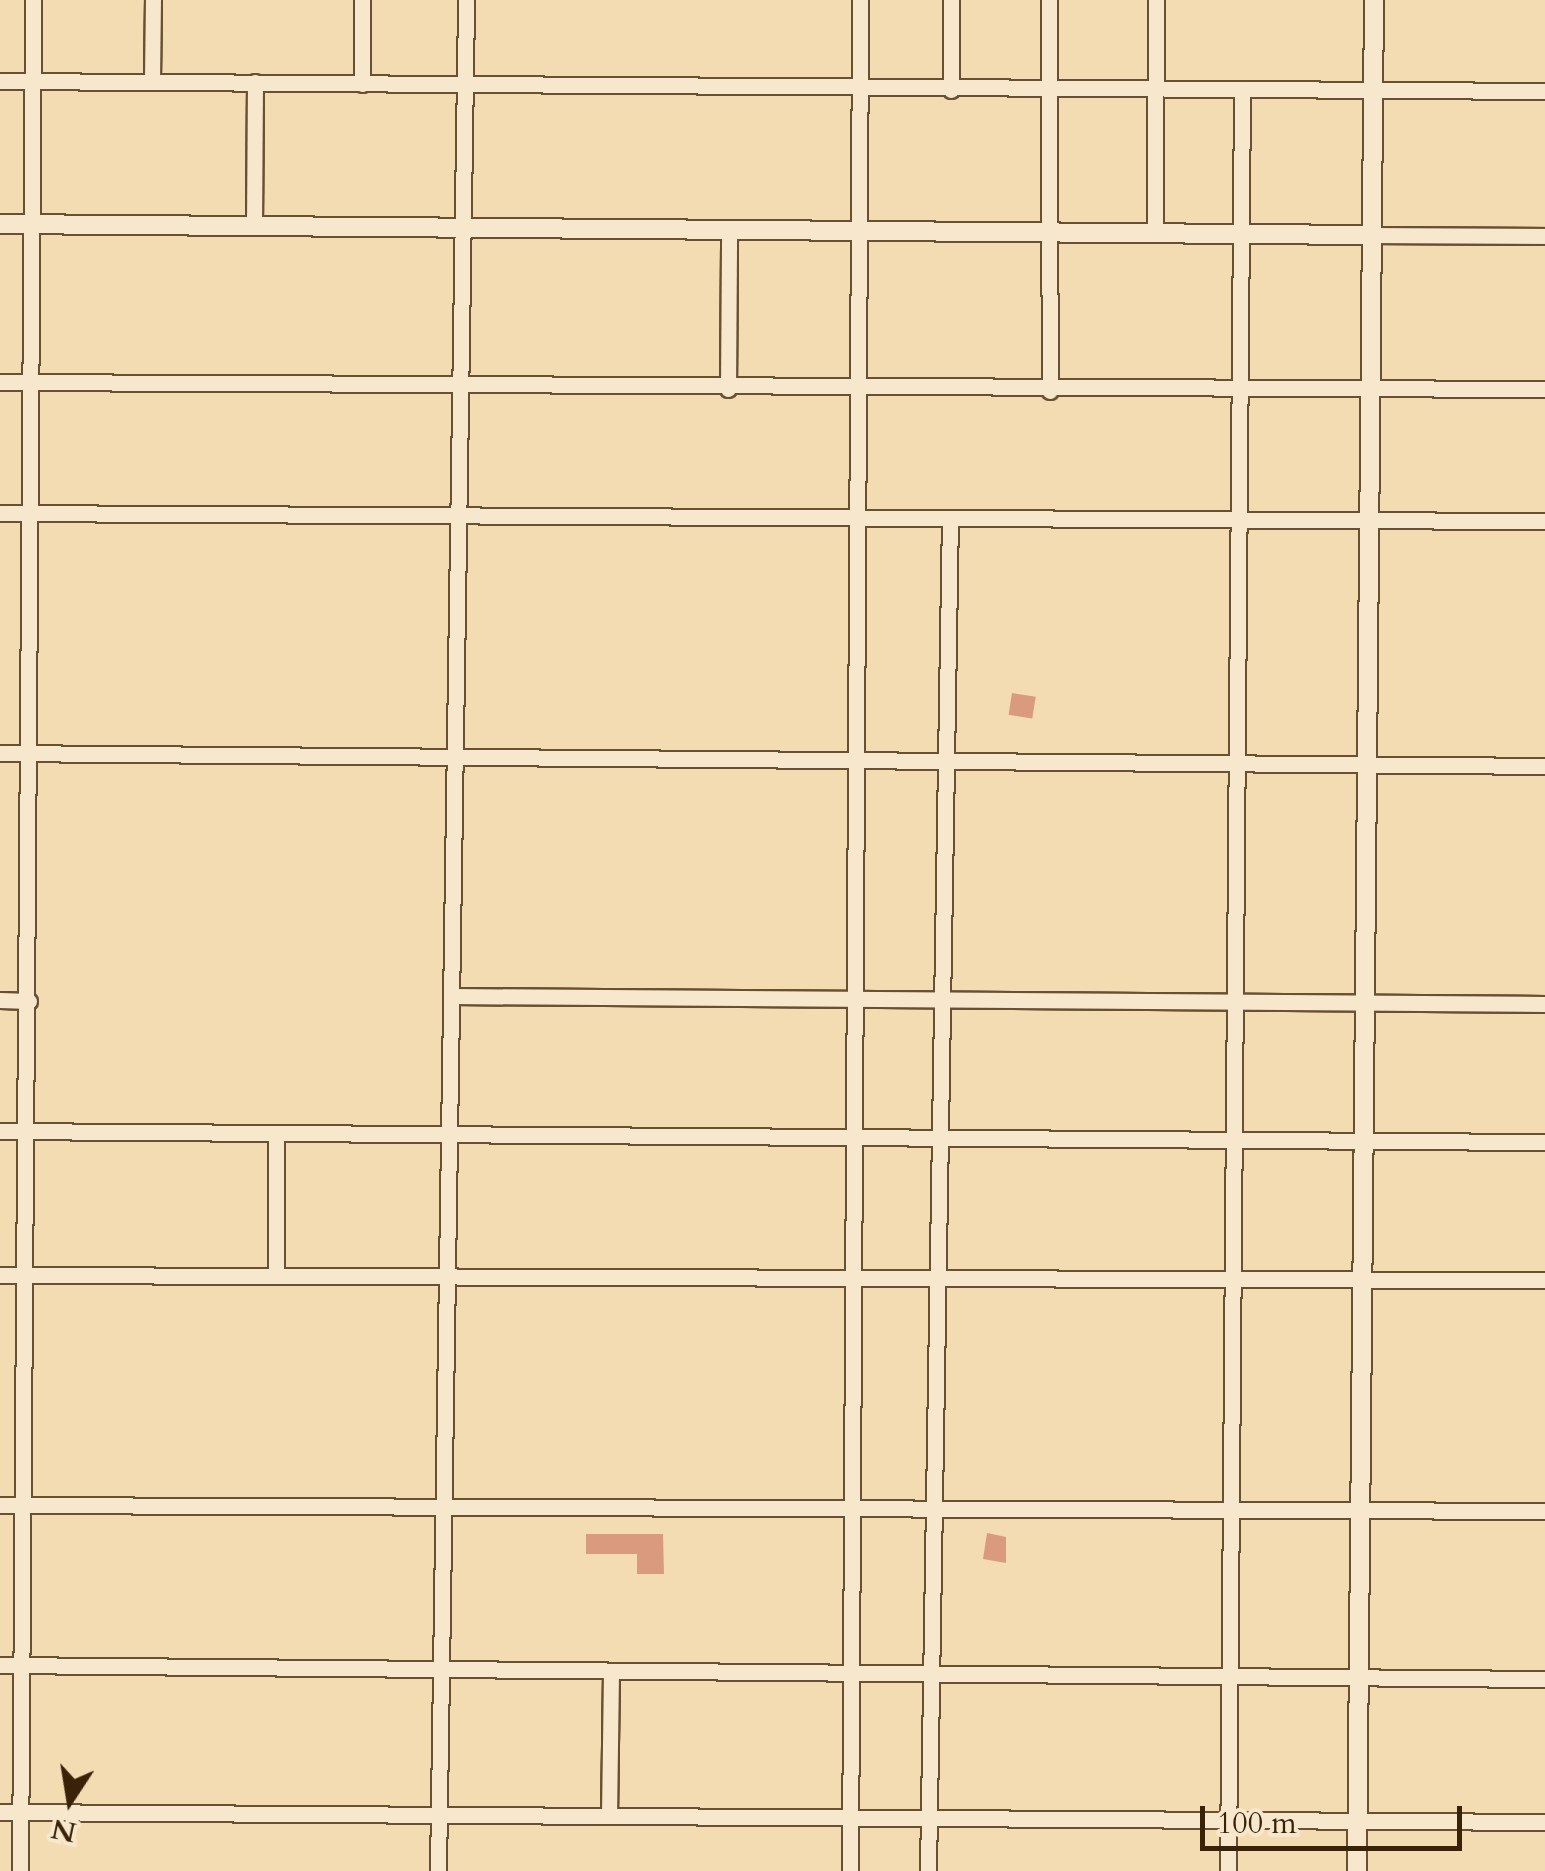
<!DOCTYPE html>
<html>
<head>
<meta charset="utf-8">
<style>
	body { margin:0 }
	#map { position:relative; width:1545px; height:1871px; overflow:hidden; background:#f3dbb2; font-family:Cardo,serif }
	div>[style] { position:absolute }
	.building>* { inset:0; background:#da9a7e; transform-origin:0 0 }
	.roads { filter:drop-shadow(2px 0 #685032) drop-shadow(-2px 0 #685032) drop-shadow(0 2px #685032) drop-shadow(0 -2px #685032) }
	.minor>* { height:15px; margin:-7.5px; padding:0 7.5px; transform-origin:7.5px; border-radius:7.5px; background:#f7e8cd }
	.tertiary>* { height:18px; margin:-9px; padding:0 9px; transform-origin:9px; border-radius:9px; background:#f7e8cd }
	span { translate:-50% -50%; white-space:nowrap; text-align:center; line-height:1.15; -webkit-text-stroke:10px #f7e8cd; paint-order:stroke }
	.north { position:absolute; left:20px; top:1751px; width:100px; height:100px; -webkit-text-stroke:8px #f7e8cd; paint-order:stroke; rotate:192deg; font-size:28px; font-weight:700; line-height:40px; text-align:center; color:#392208 }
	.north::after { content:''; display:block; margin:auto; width:35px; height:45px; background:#392208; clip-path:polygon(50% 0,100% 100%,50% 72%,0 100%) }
	.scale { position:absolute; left:1200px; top:1806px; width:262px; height:45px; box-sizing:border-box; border:5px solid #392208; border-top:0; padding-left:12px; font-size:30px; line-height:35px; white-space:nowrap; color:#392208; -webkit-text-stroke:8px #f7e8cd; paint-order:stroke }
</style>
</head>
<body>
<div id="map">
	<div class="building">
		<div style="left:1012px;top:693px;width:24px;height:22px;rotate:9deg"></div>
		<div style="clip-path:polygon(987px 1533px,1006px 1537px,1006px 1563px,983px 1559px)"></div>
		<div style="clip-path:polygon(586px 1534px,663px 1534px,664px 1574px,637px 1574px,637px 1554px,586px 1554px)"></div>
	</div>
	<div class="roads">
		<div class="minor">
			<div style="left:362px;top:0;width:84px;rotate:90deg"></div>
			<div style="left:1049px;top:0;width:391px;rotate:89.9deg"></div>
			<div style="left:152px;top:80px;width:80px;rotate:-89.3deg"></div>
			<div style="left:0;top:81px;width:1545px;rotate:0.37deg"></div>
			<div style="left:951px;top:90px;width:90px;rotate:-90deg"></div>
			<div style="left:254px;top:226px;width:144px;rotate:-89.6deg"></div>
			<div style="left:1155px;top:233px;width:233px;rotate:-89.8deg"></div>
			<div style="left:1372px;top:235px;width:173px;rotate:0.3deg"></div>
			<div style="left:0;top:382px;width:1545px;rotate:0.26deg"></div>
			<div style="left:728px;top:389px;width:159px;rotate:-89.6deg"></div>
			<div style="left:0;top:513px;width:1545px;rotate:0.3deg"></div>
			<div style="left:0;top:753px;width:1545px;rotate:0.48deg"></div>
			<div style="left:452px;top:996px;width:1093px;rotate:0.42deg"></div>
			<div style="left:0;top:1000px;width:29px;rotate:2deg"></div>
			<div style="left:0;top:1131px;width:1545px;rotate:0.41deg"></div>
			<div style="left:276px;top:1271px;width:138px;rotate:-90deg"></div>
			<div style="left:0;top:1275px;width:1545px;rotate:0.19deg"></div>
			<div style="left:0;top:1505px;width:1545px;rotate:0.22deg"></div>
			<div style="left:0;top:1665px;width:1545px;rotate:0.52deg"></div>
			<div style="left:0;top:1812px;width:1545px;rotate:0.37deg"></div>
			<div style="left:609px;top:1816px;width:144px;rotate:-89.2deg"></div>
			<div style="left:20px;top:1871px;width:1871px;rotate:-89.6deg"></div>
			<div style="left:438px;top:1871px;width:1871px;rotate:-89.14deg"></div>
			<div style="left:850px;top:1871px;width:1871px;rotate:-89.69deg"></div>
			<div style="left:928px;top:1871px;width:1353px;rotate:-89.07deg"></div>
			<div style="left:1228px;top:1871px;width:1781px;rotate:-89.55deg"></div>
		</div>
		<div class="tertiary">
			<div style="left:0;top:224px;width:1372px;rotate:0.46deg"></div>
			<div style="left:1357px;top:1871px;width:1871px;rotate:-89.48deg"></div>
		</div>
	</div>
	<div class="north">N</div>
	<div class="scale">100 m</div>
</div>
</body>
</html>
